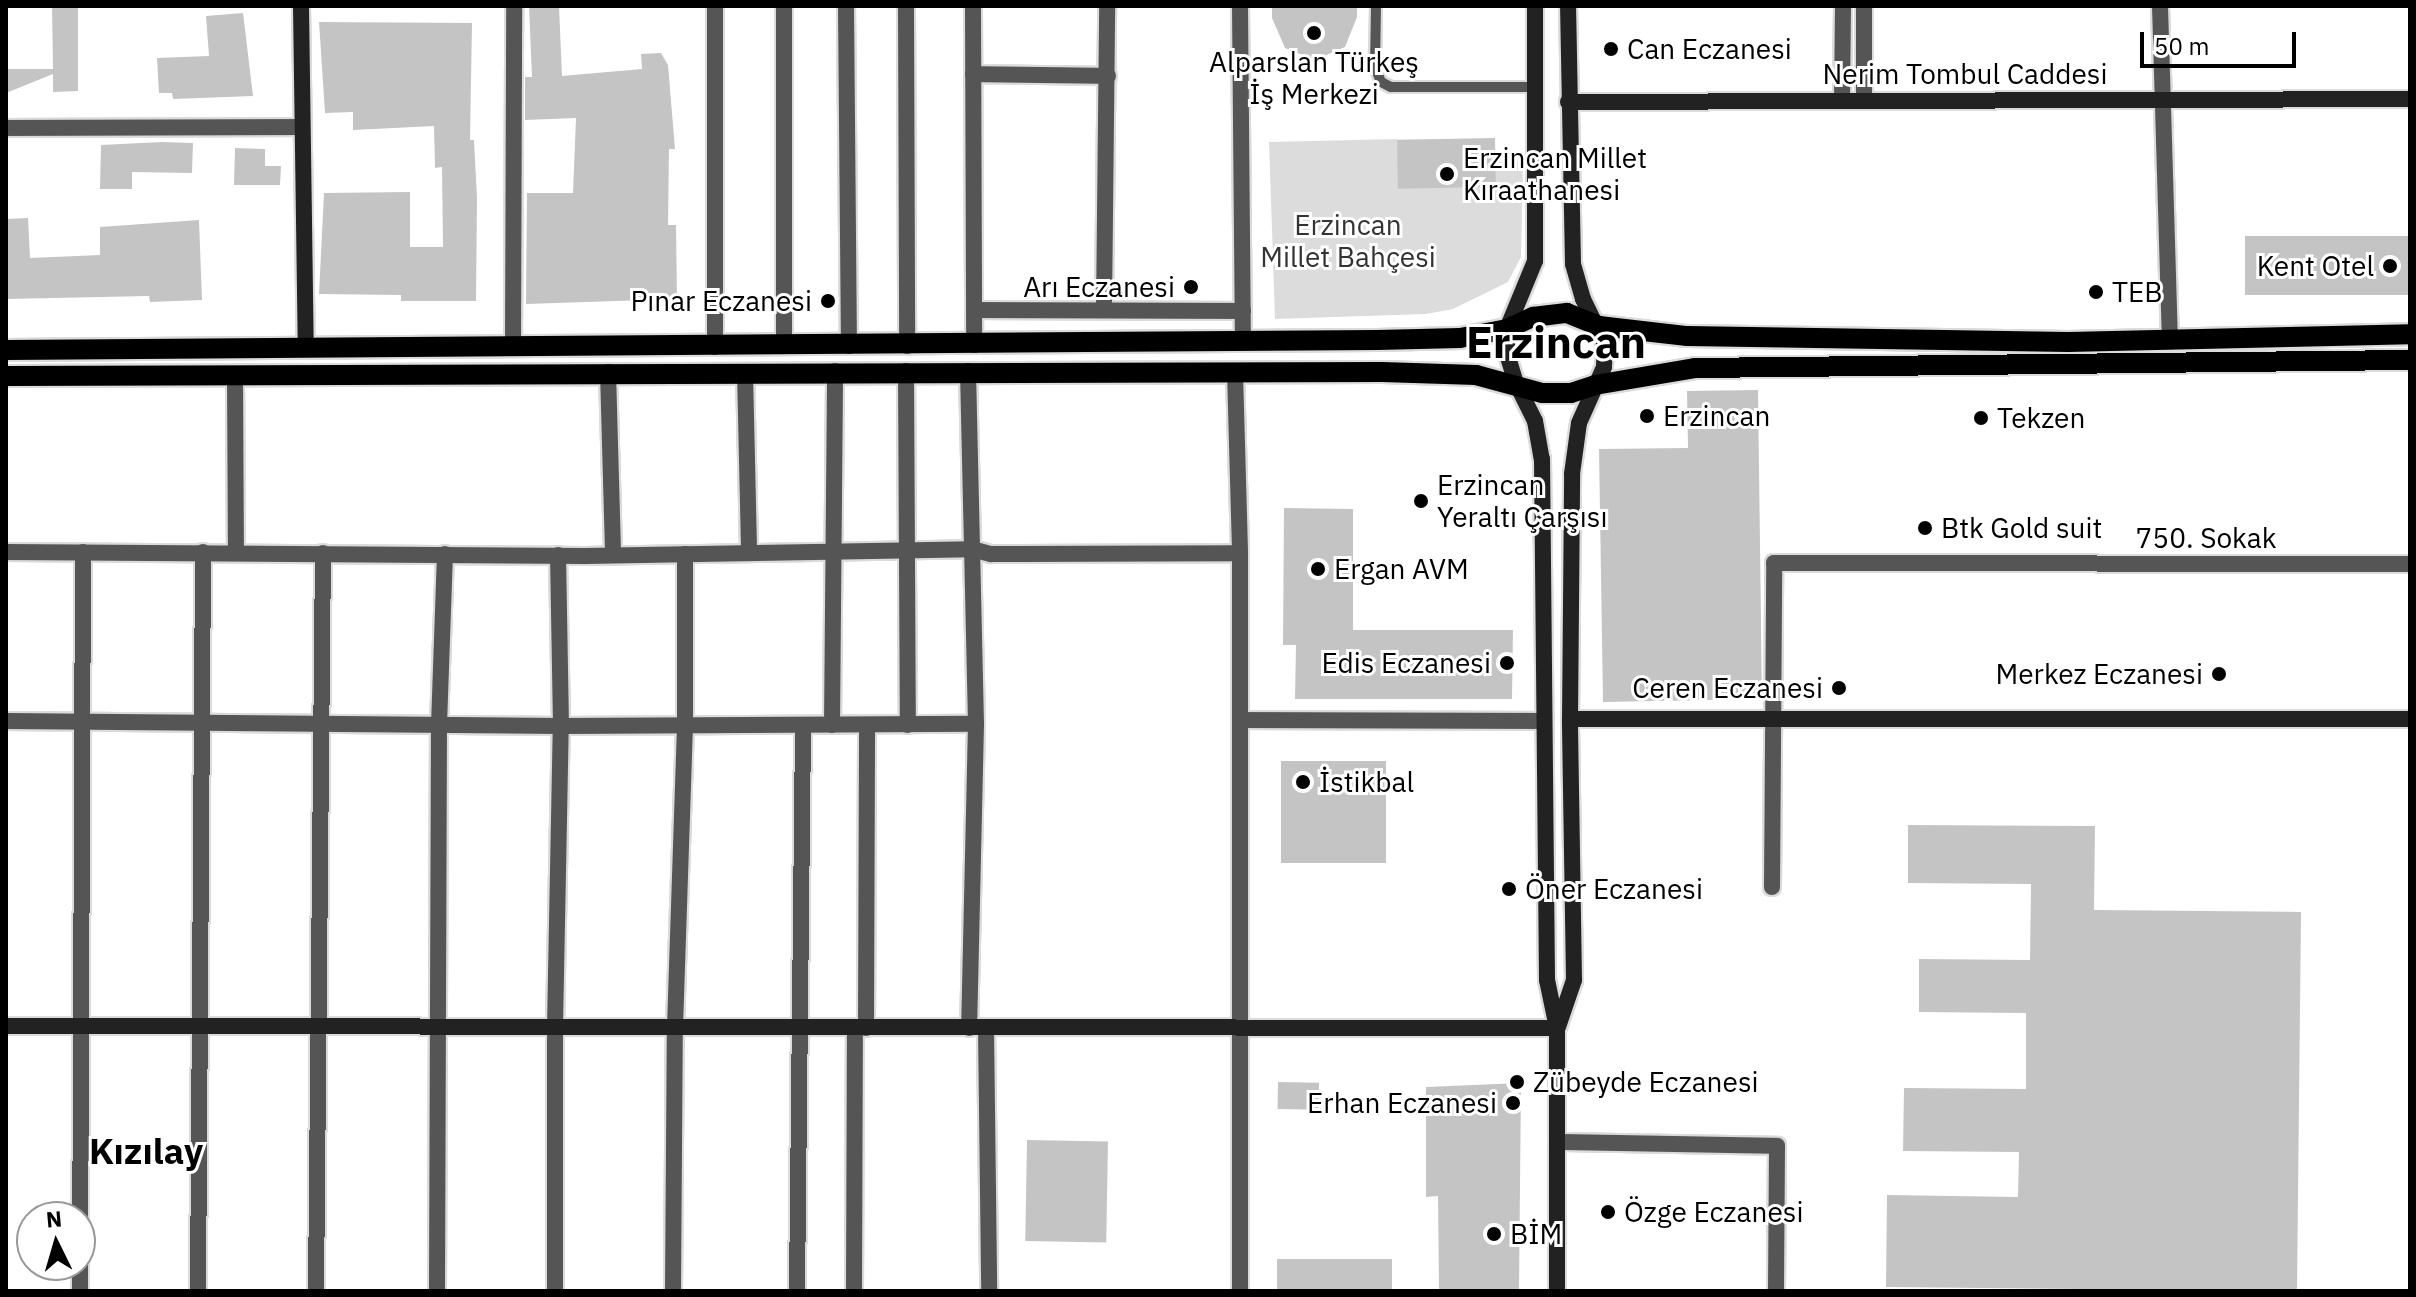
<!DOCTYPE html>
<html>
<head>
<meta charset="utf-8">
<style>
	body { margin:0 }
	#map { position:relative; width:2416px; height:1297px; overflow:hidden; background:#fff; font-family:"IBM Plex Sans",sans-serif }
	div>[style] { position:absolute }
	.green>* { inset:0; background:#dcdcdc }
	.building>* { inset:0; background:#c4c4c4; transform-origin:0 0 }
	.roads { filter:drop-shadow(2px 0 #dbdbdb) drop-shadow(-2px 0 #dbdbdb) drop-shadow(0 2px #dbdbdb) drop-shadow(0 -2px #dbdbdb) }
	.lane>* { height:10px; margin:-5px; padding:0 5px; transform-origin:5px; border-radius:5px; background:#555 }
	.street>* { height:16px; margin:-8px; padding:0 8px; transform-origin:8px; border-radius:8px; background:#555 }
	.secondary>* { height:16px; margin:-8px; padding:0 8px; transform-origin:8px; border-radius:8px; background:#222 }
	.primary>* { height:20px; margin:-10px; padding:0 10px; transform-origin:10px; border-radius:10px; background:#000 }
	.dots>* { width:22px; height:22px; translate:-50% -50%; box-sizing:border-box; border:4px solid #fff; border-radius:50% }
	span { translate:-50% -50%; white-space:nowrap; text-align:center; line-height:1.15; -webkit-text-stroke:6px #fff; paint-order:stroke }
	.poi-label { font-size:28px; color:#000 }
	.left { translate:0 -50%; text-align:left }
	.right { translate:-100% -50%; text-align:right }
	.street-label { font-size:28px; color:#000 }
	.park-label { font-size:28px; color:#333 }
	.district-label { font-size:36px; color:#000; font-weight:700 }
	.town-label { font-size:44px; color:#000; font-weight:700 }
	.frame { position:absolute; inset:0; border:8px solid #000; pointer-events:none }
	.north { position:absolute; left:16px; top:1201px; width:80px; height:80px; box-sizing:border-box; background:#fff; border:2px solid #999; border-radius:50%; rotate:355deg; font-size:22px; font-weight:700; line-height:32px; text-align:center; color:#000 }
	.north::after { content:''; display:block; margin:auto; width:28px; height:36px; background:#000; clip-path:polygon(50% 0,100% 100%,50% 72%,0 100%) }
	.scale { position:absolute; left:2140px; top:32px; width:156px; height:36px; box-sizing:border-box; border:4px solid #000; border-top:0; padding-left:10px; font-size:24px; line-height:28px; white-space:nowrap; color:#000; -webkit-text-stroke:6px #fff; paint-order:stroke }
</style>
</head>
<body>
<div id="map">
	<div class="green">
		<div style="clip-path:polygon(1397px 139px,1400px 188px,1495px 187px,1495px 162px,1523px 161px,1521px 257px,1508px 282px,1453px 309px,1426px 314px,1275px 319px,1269px 142px)"></div>
	</div>
	<div class="building">
		<div style="clip-path:polygon(52px 6px,78px 6px,78px 91px,53px 92px,53px 74px,6px 93px,6px 69px,53px 69px)"></div>
		<div style="clip-path:polygon(529px 6px,559px 6px,562px 76px,642px 69px,641px 54px,661px 53px,668px 65px,675px 149px,669px 149px,668px 225px,676px 225px,677px 299px,526px 304px,527px 193px,573px 193px,576px 118px,525px 120px,525px 77px,532px 77px)"></div>
		<div style="clip-path:polygon(1272px 6px,1357px 6px,1357px 17px,1345px 47px,1315px 60px,1285px 48px,1272px 18px)"></div>
		<div style="clip-path:polygon(243px 13px,253px 96px,173px 99px,172px 93px,159px 93px,157px 58px,209px 56px,206px 16px)"></div>
		<div style="clip-path:polygon(319px 22px,472px 23px,470px 140px,474px 140px,477px 198px,476px 301px,401px 301px,401px 295px,319px 294px,324px 193px,410px 192px,410px 247px,443px 247px,442px 167px,435px 168px,434px 126px,353px 130px,353px 112px,325px 113px)"></div>
		<div style="left:1495px;top:138px;width:49px;height:98px;rotate:89deg"></div>
		<div style="clip-path:polygon(162px 142px,193px 143px,192px 173px,132px 172px,132px 189px,100px 189px,101px 145px)"></div>
		<div style="clip-path:polygon(235px 148px,265px 149px,265px 166px,281px 166px,280px 185px,234px 185px)"></div>
		<div style="clip-path:polygon(28px 218px,30px 258px,100px 255px,100px 227px,199px 220px,202px 300px,150px 302px,149px 296px,6px 299px,6px 219px)"></div>
		<div style="left:2410px;top:236px;width:59px;height:165px;rotate:90deg"></div>
		<div style="clip-path:polygon(1758px 390px,1762px 699px,1603px 702px,1599px 449px,1688px 448px,1687px 391px)"></div>
		<div style="clip-path:polygon(1284px 508px,1353px 509px,1353px 630px,1513px 630px,1512px 699px,1295px 699px,1296px 645px,1283px 645px)"></div>
		<div style="left:1281px;top:761px;width:105px;height:102px"></div>
		<div style="clip-path:polygon(1908px 825px,2095px 826px,2094px 910px,2301px 912px,2297px 1291px,1886px 1287px,1887px 1195px,2018px 1197px,2019px 1152px,1903px 1151px,1904px 1088px,2026px 1089px,2026px 1013px,1919px 1012px,1919px 959px,2030px 960px,2031px 884px,1908px 883px)"></div>
		<div style="left:1278px;top:1082px;width:41px;height:27px;rotate:1deg"></div>
		<div style="clip-path:polygon(1521px 1083px,1519px 1291px,1439px 1291px,1438px 1196px,1426px 1197px,1426px 1087px)"></div>
		<div style="left:1027px;top:1140px;width:81px;height:101px;rotate:1deg"></div>
		<div style="left:1392px;top:1259px;width:32px;height:115px;rotate:90deg"></div>
	</div>
	<div class="roads">
		<div class="lane">
			<div style="left:1376px;top:6px;width:61px;rotate:90.9deg"></div>
			<div style="left:1375px;top:67px;width:16px;rotate:68deg"></div>
			<div style="left:1381px;top:82px;width:11px;rotate:27deg"></div>
			<div style="left:1391px;top:87px;width:144px"></div>
		</div>
		<div class="street">
			<div style="left:846px;top:6px;width:340px;rotate:89.5deg"></div>
			<div style="left:906px;top:6px;width:340px;rotate:89.8deg"></div>
			<div style="left:973px;top:6px;width:339px;rotate:89.8deg"></div>
			<div style="left:1240px;top:6px;width:336px;rotate:89.5deg"></div>
			<div style="left:2160px;top:6px;width:333px;rotate:88.3deg"></div>
			<div style="left:973px;top:74px;width:135px;rotate:0.8deg"></div>
			<div style="left:1842px;top:101px;width:95px;rotate:-89.4deg"></div>
			<div style="left:1864px;top:101px;width:95px;rotate:-90deg"></div>
			<div style="left:6px;top:128px;width:296px;rotate:-0.2deg"></div>
			<div style="left:974px;top:310px;width:269px;rotate:0.2deg"></div>
			<div style="left:1104px;top:310px;width:304px;rotate:-89.4deg"></div>
			<div style="left:784px;top:346px;width:340px;rotate:-90deg"></div>
			<div style="left:513px;top:347px;width:341px;rotate:-89.8deg"></div>
			<div style="left:715px;top:347px;width:341px;rotate:-90deg"></div>
			<div style="left:906px;top:371px;width:354px;rotate:89.7deg"></div>
			<div style="left:968px;top:371px;width:353px;rotate:88.7deg"></div>
			<div style="left:976px;top:724px;width:304px;rotate:91.3deg"></div>
			<div style="left:608px;top:372px;width:183px;rotate:88.4deg"></div>
			<div style="left:745px;top:372px;width:181px;rotate:88.7deg"></div>
			<div style="left:1235px;top:372px;width:181px;rotate:88.4deg"></div>
			<div style="left:1240px;top:553px;width:738px;rotate:90deg"></div>
			<div style="left:235px;top:374px;width:179px;rotate:89.7deg"></div>
			<div style="left:6px;top:552px;width:579px;rotate:0.4deg"></div>
			<div style="left:585px;top:556px;width:387px;rotate:-1deg"></div>
			<div style="left:972px;top:549px;width:20px;rotate:15deg"></div>
			<div style="left:991px;top:554px;width:249px;rotate:-0.2deg"></div>
			<div style="left:1240px;top:720px;width:303px;rotate:0.2deg"></div>
			<div style="left:6px;top:721px;width:555px;rotate:0.52deg"></div>
			<div style="left:561px;top:726px;width:415px;rotate:-0.3deg"></div>
			<div style="left:832px;top:725px;width:354px;rotate:-89.5deg"></div>
			<div style="left:1772px;top:887px;width:324px;rotate:-89.6deg"></div>
			<div style="left:1774px;top:563px;width:636px;rotate:0.09deg"></div>
			<div style="left:866px;top:1028px;width:303px;rotate:-89.8deg"></div>
			<div style="left:986px;top:1028px;width:263px;rotate:89.3deg"></div>
			<div style="left:1557px;top:1142px;width:220px;rotate:1deg"></div>
			<div style="left:1777px;top:1146px;width:145px;rotate:90.4deg"></div>
			<div style="left:80px;top:1291px;width:739px;rotate:-89.77deg"></div>
			<div style="left:198px;top:1291px;width:739px;rotate:-89.61deg"></div>
			<div style="left:316px;top:1291px;width:738px;rotate:-89.46deg"></div>
			<div style="left:437px;top:1291px;width:566px;rotate:-89.8deg"></div>
			<div style="left:439px;top:725px;width:171px;rotate:-88deg"></div>
			<div style="left:555px;top:1291px;width:264px;rotate:-90deg"></div>
			<div style="left:555px;top:1027px;width:301px;rotate:-88.9deg"></div>
			<div style="left:561px;top:726px;width:171px;rotate:-91deg"></div>
			<div style="left:673px;top:1291px;width:264px;rotate:-89.6deg"></div>
			<div style="left:675px;top:1027px;width:301px;rotate:-88.1deg"></div>
			<div style="left:685px;top:726px;width:172px;rotate:-90deg"></div>
			<div style="left:797px;top:1291px;width:565px;rotate:-89.39deg"></div>
			<div style="left:854px;top:1291px;width:263px;rotate:-89.8deg"></div>
		</div>
		<div class="secondary">
			<div style="left:301px;top:6px;width:342px;rotate:89.2deg"></div>
			<div style="left:1535px;top:6px;width:255px;rotate:90deg"></div>
			<div style="left:1535px;top:261px;width:74px;rotate:112.4deg"></div>
			<div style="left:1507px;top:329px;width:25px;rotate:90deg"></div>
			<div style="left:1507px;top:354px;width:30px;rotate:73deg"></div>
			<div style="left:1516px;top:383px;width:42px;rotate:63.4deg"></div>
			<div style="left:1535px;top:421px;width:39px;rotate:80deg"></div>
			<div style="left:1542px;top:459px;width:521px;rotate:89.45deg"></div>
			<div style="left:1547px;top:980px;width:49px;rotate:78.2deg"></div>
			<div style="left:1557px;top:1028px;width:263px;rotate:90deg"></div>
			<div style="left:1568px;top:102px;width:842px;rotate:-0.2deg"></div>
			<div style="left:1570px;top:719px;width:840px"></div>
			<div style="left:6px;top:1026px;width:1551px;rotate:0.07deg"></div>
			<div style="left:1558px;top:1027px;width:50px;rotate:-71.2deg"></div>
			<div style="left:1574px;top:980px;width:261px;rotate:-90.9deg"></div>
			<div style="left:1570px;top:719px;width:245px;rotate:-89.5deg"></div>
			<div style="left:1572px;top:474px;width:51px;rotate:-82.2deg"></div>
			<div style="left:1579px;top:423px;width:61px;rotate:-65.9deg"></div>
			<div style="left:1604px;top:367px;width:23px;rotate:-88deg"></div>
			<div style="left:1605px;top:344px;width:50px;rotate:-116.1deg"></div>
			<div style="left:1583px;top:299px;width:36px;rotate:-106deg"></div>
			<div style="left:1573px;top:264px;width:258px;rotate:-91.1deg"></div>
		</div>
		<div class="primary">
			<div style="left:6px;top:350px;width:1371px;rotate:-0.42deg"></div>
			<div style="left:1377px;top:340px;width:83px;rotate:-1.4deg"></div>
			<div style="left:1460px;top:338px;width:48px;rotate:-10.8deg"></div>
			<div style="left:1507px;top:329px;width:29px;rotate:-25deg"></div>
			<div style="left:1533px;top:317px;width:34px;rotate:-7deg"></div>
			<div style="left:1567px;top:313px;width:35px;rotate:22deg"></div>
			<div style="left:1599px;top:326px;width:89px;rotate:6.5deg"></div>
			<div style="left:1687px;top:336px;width:381px;rotate:0.9deg"></div>
			<div style="left:2068px;top:342px;width:342px;rotate:-1.3deg"></div>
			<div style="left:6px;top:376px;width:1376px;rotate:-0.17deg"></div>
			<div style="left:1382px;top:372px;width:94px;rotate:1.8deg"></div>
			<div style="left:1476px;top:375px;width:68px;rotate:15.3deg"></div>
			<div style="left:1542px;top:393px;width:29px"></div>
			<div style="left:1571px;top:393px;width:25px;rotate:-18deg"></div>
			<div style="left:1595px;top:385px;width:101px;rotate:-9.6deg"></div>
			<div style="left:1695px;top:368px;width:715px;rotate:-0.64deg"></div>
		</div>
	</div>
	<div class="dots">
		<div style="left:1314px;top:33px;background:#000"></div>
		<div style="left:1611px;top:49px;background:#000"></div>
		<div style="left:1447px;top:174px;background:#000"></div>
		<div style="left:2390px;top:266px;background:#000"></div>
		<div style="left:1191px;top:287px;background:#000"></div>
		<div style="left:2096px;top:292px;background:#000"></div>
		<div style="left:828px;top:301px;background:#000"></div>
		<div style="left:1647px;top:416px;background:#000"></div>
		<div style="left:1981px;top:418px;background:#000"></div>
		<div style="left:1421px;top:501px;background:#000"></div>
		<div style="left:1925px;top:528px;background:#000"></div>
		<div style="left:1318px;top:569px;background:#000"></div>
		<div style="left:1507px;top:663px;background:#000"></div>
		<div style="left:2219px;top:674px;background:#000"></div>
		<div style="left:1839px;top:688px;background:#000"></div>
		<div style="left:1303px;top:782px;background:#000"></div>
		<div style="left:1509px;top:889px;background:#000"></div>
		<div style="left:1517px;top:1082px;background:#000"></div>
		<div style="left:1513px;top:1103px;background:#000"></div>
		<div style="left:1608px;top:1212px;background:#000"></div>
		<div style="left:1494px;top:1234px;background:#000"></div>
	</div>
	<div class="poi-label">
		<span class="left" style="left:1627px;top:49px">Can Eczanesi</span>
		<span style="left:1314px;top:78px">Alparslan Türkeş<br>İş Merkezi</span>
		<span class="left" style="left:1463px;top:174px">Erzincan Millet<br>Kıraathanesi</span>
		<span class="right" style="left:2374px;top:266px">Kent Otel</span>
		<span class="right" style="left:1175px;top:287px">Arı Eczanesi</span>
		<span class="left" style="left:2112px;top:292px">TEB</span>
		<span class="right" style="left:812px;top:301px">Pınar Eczanesi</span>
		<span class="left" style="left:1663px;top:416px">Erzincan</span>
		<span class="left" style="left:1997px;top:418px">Tekzen</span>
		<span class="left" style="left:1437px;top:501px">Erzincan<br>Yeraltı Çarşısı</span>
		<span class="left" style="left:1941px;top:528px">Btk Gold suit</span>
		<span class="left" style="left:1334px;top:569px">Ergan AVM</span>
		<span class="right" style="left:1491px;top:663px">Edis Eczanesi</span>
		<span class="right" style="left:2203px;top:674px">Merkez Eczanesi</span>
		<span class="right" style="left:1823px;top:688px">Ceren Eczanesi</span>
		<span class="left" style="left:1319px;top:782px">İstikbal</span>
		<span class="left" style="left:1525px;top:889px">Öner Eczanesi</span>
		<span class="left" style="left:1533px;top:1082px">Zübeyde Eczanesi</span>
		<span class="right" style="left:1497px;top:1103px">Erhan Eczanesi</span>
		<span class="left" style="left:1624px;top:1212px">Özge Eczanesi</span>
		<span class="left" style="left:1510px;top:1234px">BİM</span>
	</div>
	<div class="street-label">
		<span style="left:1965px;top:74px">Nerim Tombul Caddesi</span>
		<span style="left:2206px;top:538px">750. Sokak</span>
	</div>
	<div class="park-label">
		<span style="left:1348px;top:241px">Erzincan<br>Millet Bahçesi</span>
	</div>
	<div class="district-label">
		<span style="left:146px;top:1151px">Kızılay</span>
	</div>
	<div class="town-label">
		<span style="left:1556px;top:342px">Erzincan</span>
	</div>
	<div class="frame"></div>
	<div class="north">N</div>
	<div class="scale">50 m</div>
</div>
</body>
</html>
